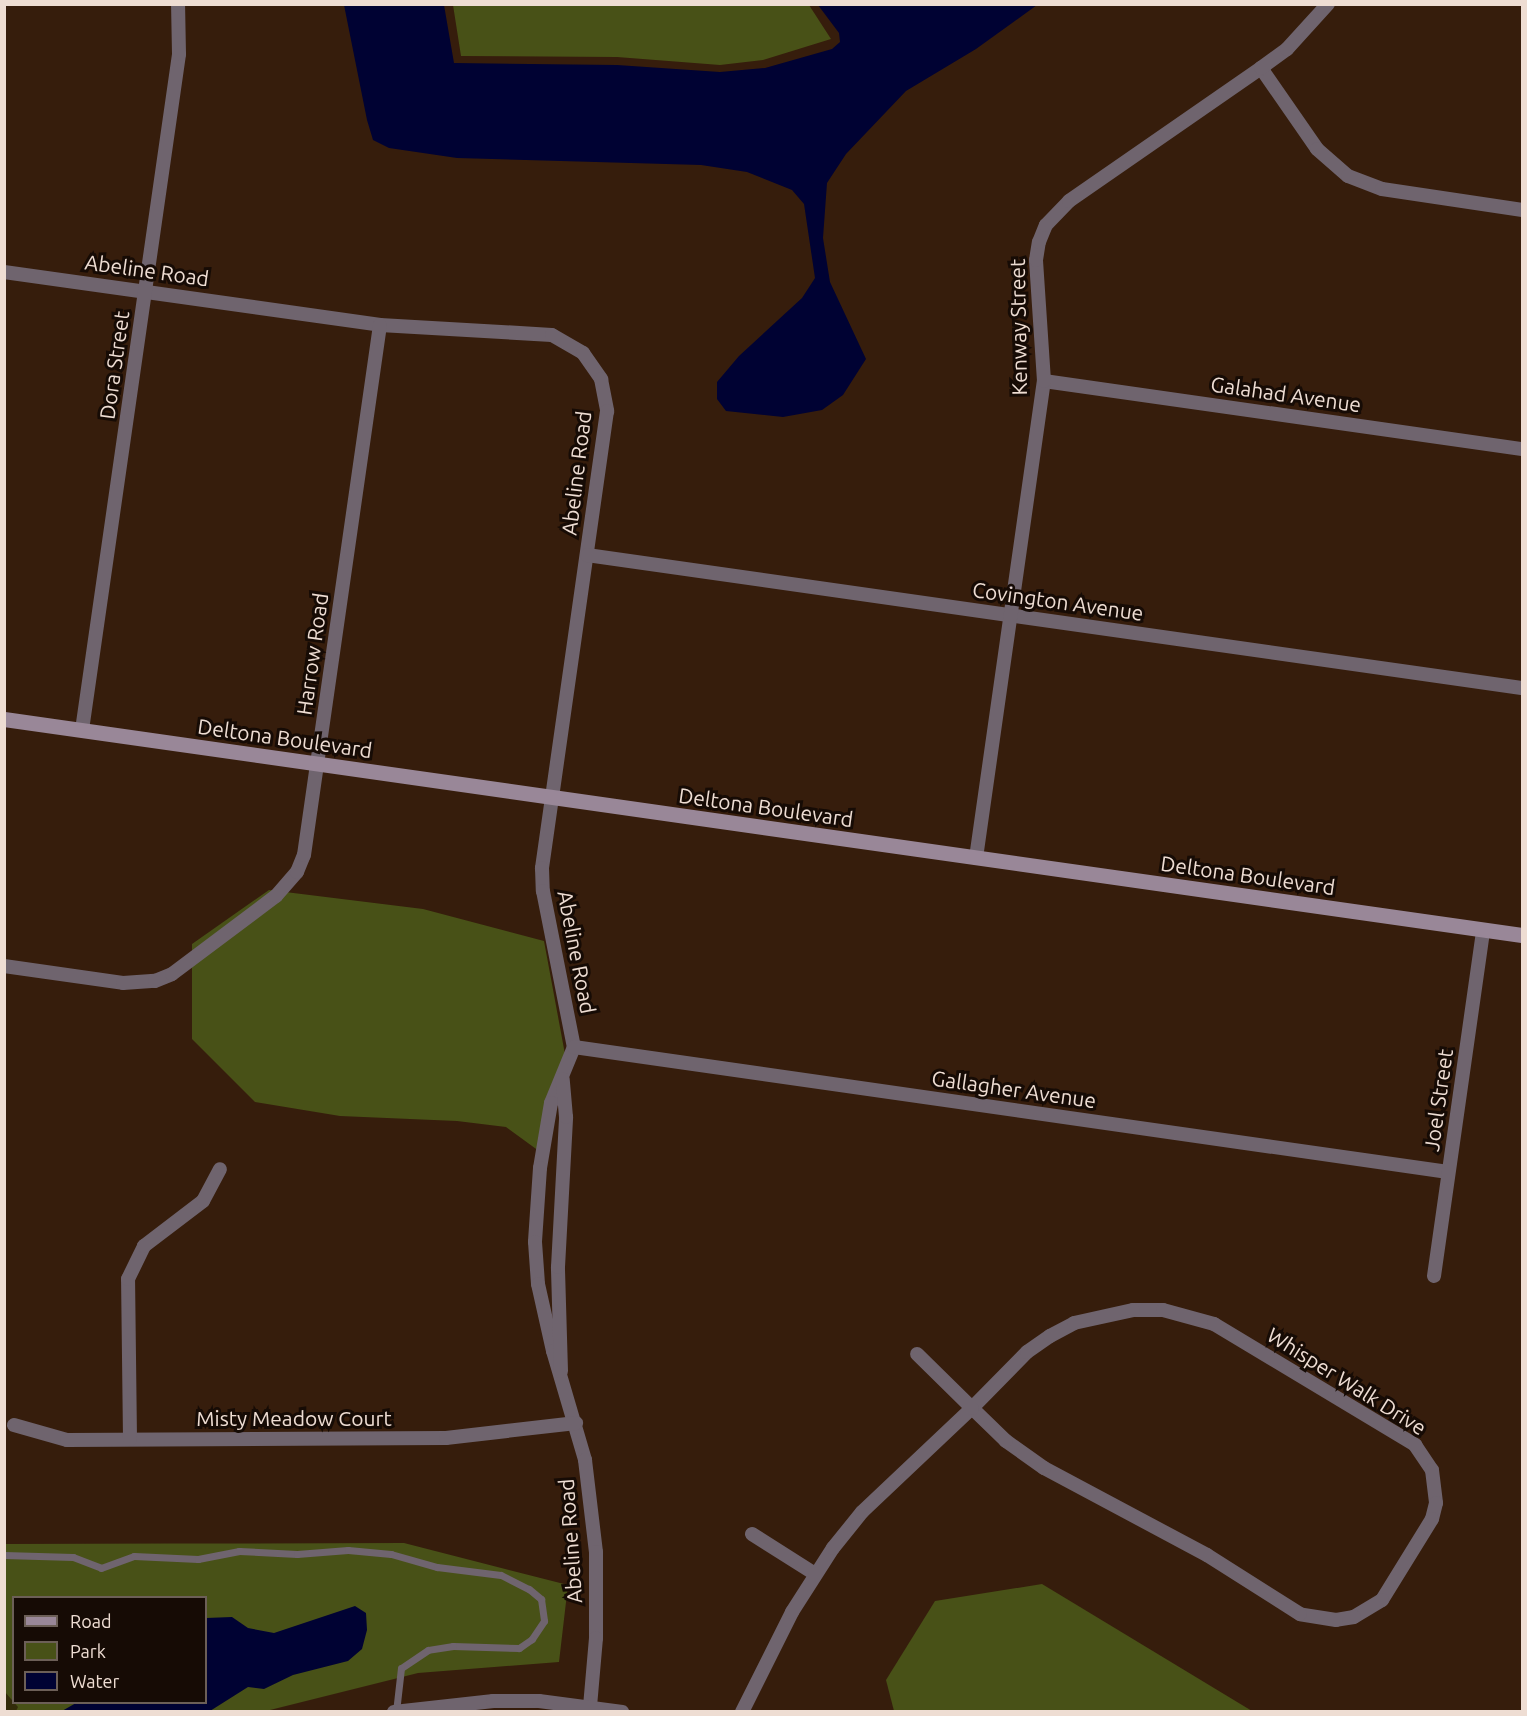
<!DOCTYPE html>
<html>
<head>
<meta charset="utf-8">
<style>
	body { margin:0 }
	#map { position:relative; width:1527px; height:1716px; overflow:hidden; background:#361d0c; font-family:Ubuntu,sans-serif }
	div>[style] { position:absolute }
	.green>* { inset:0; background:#485117 }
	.sand>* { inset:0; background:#332b0a }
	.water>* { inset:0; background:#000233 }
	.service>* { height:7px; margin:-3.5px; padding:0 3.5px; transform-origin:3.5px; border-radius:3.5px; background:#6f646e }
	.minor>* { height:14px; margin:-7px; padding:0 7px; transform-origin:7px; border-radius:7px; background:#6f646e }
	.secondary>* { height:15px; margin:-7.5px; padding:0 7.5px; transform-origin:7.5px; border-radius:7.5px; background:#998798 }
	span { translate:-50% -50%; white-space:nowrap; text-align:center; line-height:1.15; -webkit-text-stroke:6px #160b05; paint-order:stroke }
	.street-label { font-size:21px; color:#eeddd3 }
	.frame { position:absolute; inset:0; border:6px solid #eeddd3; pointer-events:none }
	.legend { position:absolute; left:12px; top:1596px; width:195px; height:108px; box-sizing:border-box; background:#160b05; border:2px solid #6c5f57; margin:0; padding:8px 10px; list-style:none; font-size:18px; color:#eeddd3 }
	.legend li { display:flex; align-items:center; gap:12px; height:30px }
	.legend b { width:30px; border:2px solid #6c5f57 }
</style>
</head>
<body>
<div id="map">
	<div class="green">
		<div style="clip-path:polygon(453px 5px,809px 5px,831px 39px,763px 60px,720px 65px,617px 57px,461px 56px)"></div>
		<div style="clip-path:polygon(269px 890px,423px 909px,544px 941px,567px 1065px,543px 1154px,506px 1127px,457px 1121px,340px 1116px,255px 1102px,192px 1039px,192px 944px)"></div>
		<div style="clip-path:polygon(evenodd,404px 1543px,568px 1585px,559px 1662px,418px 1673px,266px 1711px,5px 1711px,5px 1544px,404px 1543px,14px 1598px,206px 1598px,206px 1702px,14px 1702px,14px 1598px)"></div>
		<div style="clip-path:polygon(1042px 1584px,1252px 1711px,894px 1711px,886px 1680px,935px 1601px)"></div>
	</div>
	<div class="sand">
		<div style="clip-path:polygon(5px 1692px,18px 1707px,16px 1711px,5px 1711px)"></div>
	</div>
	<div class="water">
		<div style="clip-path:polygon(344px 5px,444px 5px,454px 63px,617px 65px,720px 72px,765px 68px,832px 49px,840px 42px,839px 33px,818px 5px,1037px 5px,976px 49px,906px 91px,846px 154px,827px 183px,823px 238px,830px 282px,866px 359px,843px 395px,822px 410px,783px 417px,726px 411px,717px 399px,717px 382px,739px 356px,802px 298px,815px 278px,804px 204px,792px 190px,747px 172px,701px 165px,457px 158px,389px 148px,373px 140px,367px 120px)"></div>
		<div style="clip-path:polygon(355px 1606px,366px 1613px,367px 1630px,362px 1649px,348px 1661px,293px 1675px,264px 1689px,248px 1687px,210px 1711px,62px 1711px,76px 1703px,206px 1702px,206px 1618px,232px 1617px,248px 1628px,274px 1633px)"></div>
	</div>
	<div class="service">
		<div style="left:4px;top:1555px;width:69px;rotate:1.7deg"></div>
		<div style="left:73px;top:1557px;width:30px;rotate:21deg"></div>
		<div style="left:101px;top:1568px;width:35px;rotate:-20deg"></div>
		<div style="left:134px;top:1556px;width:64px;rotate:2.7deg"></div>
		<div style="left:198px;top:1559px;width:42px;rotate:-11deg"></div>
		<div style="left:239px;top:1551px;width:58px;rotate:3deg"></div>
		<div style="left:297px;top:1554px;width:51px;rotate:-4.5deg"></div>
		<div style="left:348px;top:1550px;width:43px;rotate:5.3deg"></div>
		<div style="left:391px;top:1554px;width:48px;rotate:15.8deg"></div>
		<div style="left:437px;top:1567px;width:64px;rotate:7.1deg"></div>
		<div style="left:501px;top:1575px;width:31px;rotate:27deg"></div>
		<div style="left:529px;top:1589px;width:16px;rotate:40deg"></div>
		<div style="left:541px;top:1599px;width:22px;rotate:82deg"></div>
		<div style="left:544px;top:1621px;width:22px;rotate:124deg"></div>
		<div style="left:532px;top:1639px;width:16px;rotate:145deg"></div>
		<div style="left:519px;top:1648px;width:66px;rotate:-178.3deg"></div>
		<div style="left:453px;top:1646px;width:25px;rotate:171deg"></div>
		<div style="left:428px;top:1650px;width:32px;rotate:146deg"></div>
		<div style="left:401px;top:1668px;width:44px;rotate:96.5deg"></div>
	</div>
	<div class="minor">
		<div style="left:1261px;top:68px;width:98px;rotate:55.3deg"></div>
		<div style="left:1317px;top:149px;width:41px;rotate:41.1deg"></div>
		<div style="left:1348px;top:176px;width:36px;rotate:21deg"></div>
		<div style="left:1382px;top:189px;width:142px;rotate:8.5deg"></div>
		<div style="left:4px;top:272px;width:380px;rotate:8deg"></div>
		<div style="left:380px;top:325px;width:172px;rotate:3.3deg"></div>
		<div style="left:552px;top:335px;width:36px;rotate:30deg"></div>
		<div style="left:583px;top:353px;width:32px;rotate:55deg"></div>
		<div style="left:601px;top:379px;width:33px;rotate:79deg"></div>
		<div style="left:607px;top:411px;width:462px;rotate:98.1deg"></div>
		<div style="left:542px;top:868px;width:23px;rotate:88deg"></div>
		<div style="left:543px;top:891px;width:159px;rotate:78.8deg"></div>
		<div style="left:574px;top:1047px;width:61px;rotate:112.3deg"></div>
		<div style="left:551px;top:1103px;width:66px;rotate:99.6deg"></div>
		<div style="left:540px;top:1168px;width:74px;rotate:93.9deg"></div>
		<div style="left:535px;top:1242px;width:42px;rotate:85.9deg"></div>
		<div style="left:538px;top:1284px;width:69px;rotate:77.4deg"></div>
		<div style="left:553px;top:1351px;width:114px;rotate:73.6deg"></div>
		<div style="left:585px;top:1460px;width:93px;rotate:83.2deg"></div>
		<div style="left:596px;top:1552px;width:86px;rotate:90deg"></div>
		<div style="left:596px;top:1638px;width:68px;rotate:95deg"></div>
		<div style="left:1044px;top:381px;width:483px;rotate:8.1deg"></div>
		<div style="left:587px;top:555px;width:944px;rotate:8.1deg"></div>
		<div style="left:82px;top:730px;width:683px;rotate:-81.83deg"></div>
		<div style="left:179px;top:54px;width:50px;rotate:-91.1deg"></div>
		<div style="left:976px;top:858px;width:482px;rotate:-81.9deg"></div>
		<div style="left:1044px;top:381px;width:121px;rotate:-93.8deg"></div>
		<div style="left:1036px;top:260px;width:18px;rotate:-81deg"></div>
		<div style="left:1039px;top:242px;width:18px;rotate:-68deg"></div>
		<div style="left:1046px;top:225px;width:33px;rotate:-46deg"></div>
		<div style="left:1069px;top:201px;width:234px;rotate:-34.7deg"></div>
		<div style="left:1261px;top:68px;width:32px;rotate:-36deg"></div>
		<div style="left:1287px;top:49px;width:61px;rotate:-47.7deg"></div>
		<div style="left:4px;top:966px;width:120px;rotate:8.1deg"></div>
		<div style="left:123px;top:983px;width:32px;rotate:-4deg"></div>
		<div style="left:155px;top:981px;width:18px;rotate:-22deg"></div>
		<div style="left:172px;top:974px;width:130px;rotate:-36.9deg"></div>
		<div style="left:276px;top:896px;width:32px;rotate:-49deg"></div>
		<div style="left:297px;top:872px;width:18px;rotate:-68deg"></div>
		<div style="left:304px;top:855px;width:535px;rotate:-81.84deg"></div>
		<div style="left:574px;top:1047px;width:883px;rotate:8.14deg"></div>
		<div style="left:1434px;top:1276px;width:349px;rotate:-81.9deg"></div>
		<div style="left:1133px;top:1310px;width:30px"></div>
		<div style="left:1163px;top:1310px;width:53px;rotate:15.4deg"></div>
		<div style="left:1214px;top:1324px;width:235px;rotate:31deg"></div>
		<div style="left:1415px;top:1445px;width:30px;rotate:56deg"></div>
		<div style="left:1432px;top:1470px;width:33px;rotate:83deg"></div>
		<div style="left:1436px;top:1503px;width:16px;rotate:104deg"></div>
		<div style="left:1432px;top:1519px;width:95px;rotate:121.7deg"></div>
		<div style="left:1382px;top:1600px;width:33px;rotate:149deg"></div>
		<div style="left:1354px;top:1617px;width:18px;rotate:171deg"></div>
		<div style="left:1336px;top:1620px;width:36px;rotate:-171deg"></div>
		<div style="left:1300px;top:1614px;width:110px;rotate:-147.6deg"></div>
		<div style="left:1207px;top:1555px;width:185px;rotate:-151.9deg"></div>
		<div style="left:1044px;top:1468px;width:47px;rotate:-144.6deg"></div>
		<div style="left:1006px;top:1441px;width:47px;rotate:-135.9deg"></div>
		<div style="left:972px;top:1408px;width:78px;rotate:-45.5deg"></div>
		<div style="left:1027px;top:1352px;width:28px;rotate:-35deg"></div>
		<div style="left:1050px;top:1336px;width:27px;rotate:-28deg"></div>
		<div style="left:1074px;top:1323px;width:60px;rotate:-12.4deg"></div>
		<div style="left:561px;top:1371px;width:104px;rotate:-91.7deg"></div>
		<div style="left:558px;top:1267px;width:150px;rotate:-86.9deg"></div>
		<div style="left:566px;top:1117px;width:38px;rotate:-95deg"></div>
		<div style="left:14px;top:1425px;width:55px;rotate:15.8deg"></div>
		<div style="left:67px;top:1440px;width:379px;rotate:-0.3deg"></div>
		<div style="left:446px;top:1438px;width:131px;rotate:-6.6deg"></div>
		<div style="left:130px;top:1439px;width:160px;rotate:-90.7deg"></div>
		<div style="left:128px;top:1279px;width:37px;rotate:-64deg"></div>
		<div style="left:144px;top:1246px;width:74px;rotate:-37.3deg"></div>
		<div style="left:203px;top:1201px;width:36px;rotate:-62deg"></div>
		<div style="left:752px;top:1534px;width:75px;rotate:32.4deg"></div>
		<div style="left:394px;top:1712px;width:100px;rotate:-6.3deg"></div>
		<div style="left:493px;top:1701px;width:46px"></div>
		<div style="left:539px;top:1701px;width:84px;rotate:7.5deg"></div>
		<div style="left:742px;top:1712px;width:112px;rotate:-63.4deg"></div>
		<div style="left:792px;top:1612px;width:76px;rotate:-57.4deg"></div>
		<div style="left:833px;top:1548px;width:46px;rotate:-51.1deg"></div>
		<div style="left:862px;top:1512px;width:151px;rotate:-43.4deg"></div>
		<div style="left:972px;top:1408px;width:77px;rotate:-135.5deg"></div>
	</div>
	<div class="secondary">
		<div style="left:4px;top:719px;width:1533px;rotate:8.1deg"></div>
	</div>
	<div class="street-label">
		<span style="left:147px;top:270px;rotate:8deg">Abeline Road</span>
		<span style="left:1018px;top:327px;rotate:-91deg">Kenway Street</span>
		<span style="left:114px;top:365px;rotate:-82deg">Dora Street</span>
		<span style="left:1286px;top:394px;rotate:8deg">Galahad Avenue</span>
		<span style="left:576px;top:473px;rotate:-83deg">Abeline Road</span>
		<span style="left:1058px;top:601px;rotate:8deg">Covington Avenue</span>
		<span style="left:312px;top:654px;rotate:-82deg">Harrow Road</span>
		<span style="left:285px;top:738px;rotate:8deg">Deltona Boulevard</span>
		<span style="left:766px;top:807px;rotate:8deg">Deltona Boulevard</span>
		<span style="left:1248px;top:875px;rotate:8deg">Deltona Boulevard</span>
		<span style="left:577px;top:952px;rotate:79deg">Abeline Road</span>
		<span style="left:1014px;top:1089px;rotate:8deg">Gallagher Avenue</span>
		<span style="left:1438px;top:1100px;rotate:-82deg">Joel Street</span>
		<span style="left:1347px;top:1381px;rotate:32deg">Whisper Walk Drive</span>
		<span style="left:294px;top:1418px">Misty Meadow Court</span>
		<span style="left:570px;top:1541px;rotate:-94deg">Abeline Road</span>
	</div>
	<div class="frame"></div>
	<ul class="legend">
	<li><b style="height:8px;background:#998798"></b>Road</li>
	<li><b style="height:16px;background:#485117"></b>Park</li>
	<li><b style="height:16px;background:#000233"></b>Water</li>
	</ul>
</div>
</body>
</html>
